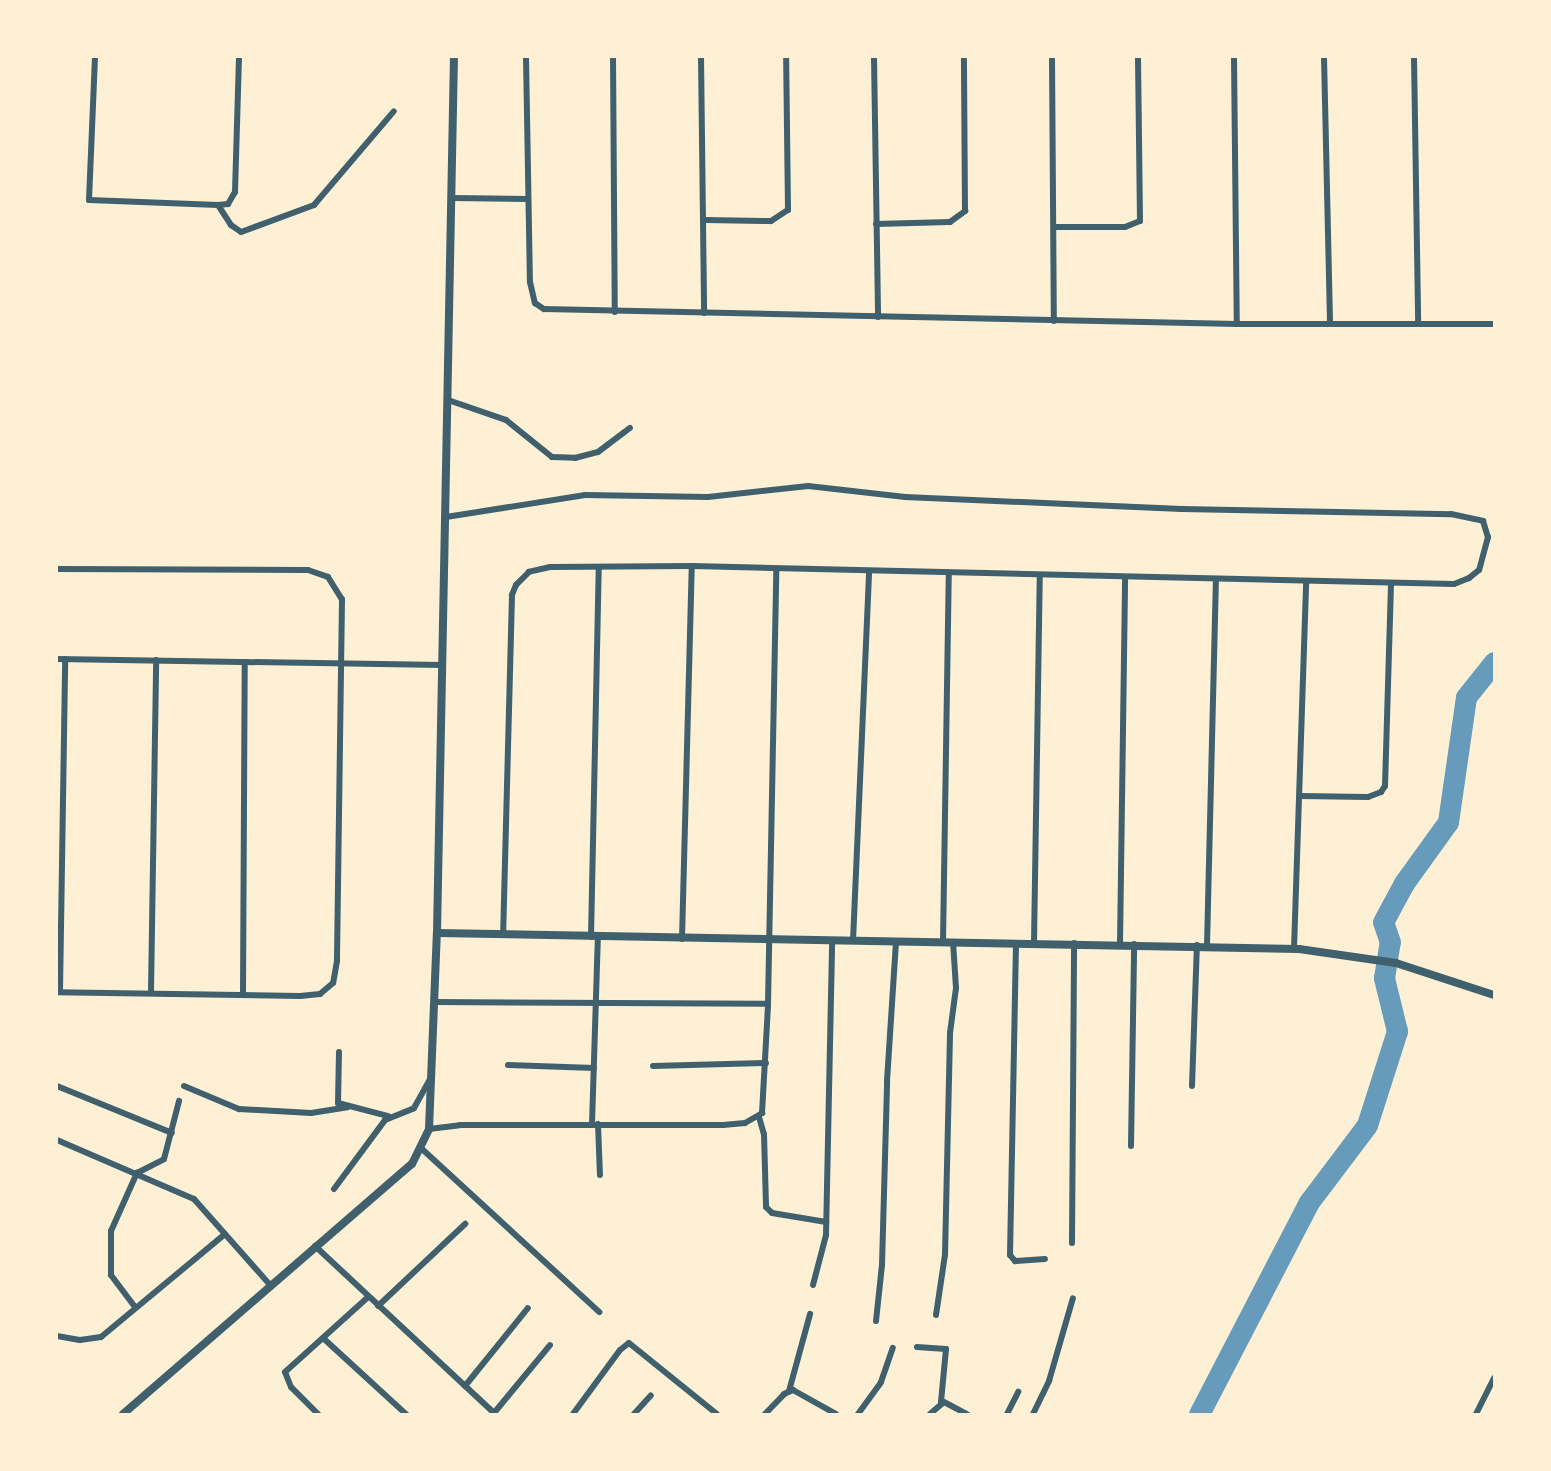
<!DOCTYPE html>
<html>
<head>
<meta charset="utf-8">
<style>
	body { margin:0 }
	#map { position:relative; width:1551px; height:1471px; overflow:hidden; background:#fdf0d5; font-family:Jost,sans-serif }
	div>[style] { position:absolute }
	.river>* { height:21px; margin:-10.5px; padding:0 10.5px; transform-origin:10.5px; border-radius:10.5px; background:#669bbc }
	.minor>* { height:6px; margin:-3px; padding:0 3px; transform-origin:3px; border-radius:3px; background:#3f606c }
	.tertiary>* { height:8px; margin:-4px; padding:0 4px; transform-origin:4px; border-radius:4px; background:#3f606c }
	span { translate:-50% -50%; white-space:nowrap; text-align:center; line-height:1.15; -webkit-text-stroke:4.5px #fdf0d5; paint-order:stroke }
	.frame { position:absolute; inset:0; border:58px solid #fdf0d5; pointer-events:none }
</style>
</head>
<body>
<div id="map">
	<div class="river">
		<div style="left:1199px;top:1414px;width:239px;rotate:-62.6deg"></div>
		<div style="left:1309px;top:1202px;width:96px;rotate:-53deg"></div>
		<div style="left:1367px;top:1125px;width:99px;rotate:-72.3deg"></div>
		<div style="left:1397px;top:1031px;width:55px;rotate:-103.8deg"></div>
		<div style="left:1384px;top:978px;width:36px;rotate:-81deg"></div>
		<div style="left:1390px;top:942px;width:21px;rotate:-109deg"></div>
		<div style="left:1383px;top:922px;width:44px;rotate:-61.7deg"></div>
		<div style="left:1404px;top:883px;width:75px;rotate:-54.2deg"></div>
		<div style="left:1448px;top:822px;width:126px;rotate:-81.8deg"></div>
		<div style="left:1466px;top:697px;width:45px;rotate:-51.3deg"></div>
	</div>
	<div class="minor">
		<div style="left:95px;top:57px;width:143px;rotate:92.4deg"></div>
		<div style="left:89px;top:200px;width:129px;rotate:2.2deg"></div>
		<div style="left:218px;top:205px;width:10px;rotate:-6deg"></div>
		<div style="left:228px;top:204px;width:14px;rotate:-60deg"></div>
		<div style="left:235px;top:192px;width:135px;rotate:-88.3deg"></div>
		<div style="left:526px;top:57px;width:225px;rotate:89deg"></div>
		<div style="left:530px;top:282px;width:22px;rotate:77deg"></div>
		<div style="left:535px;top:303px;width:11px;rotate:34deg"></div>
		<div style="left:544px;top:309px;width:693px;rotate:1.24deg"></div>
		<div style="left:1237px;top:324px;width:257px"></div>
		<div style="left:613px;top:57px;width:255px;rotate:89.6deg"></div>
		<div style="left:701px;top:57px;width:256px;rotate:89.3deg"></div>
		<div style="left:874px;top:57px;width:260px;rotate:89.1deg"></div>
		<div style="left:1052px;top:57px;width:264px;rotate:89.6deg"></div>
		<div style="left:1234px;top:57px;width:267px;rotate:89.4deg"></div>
		<div style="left:1324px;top:57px;width:267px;rotate:88.7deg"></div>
		<div style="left:1414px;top:57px;width:267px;rotate:89.1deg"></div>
		<div style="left:452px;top:198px;width:75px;rotate:0.8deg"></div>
		<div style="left:218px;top:205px;width:24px;rotate:57deg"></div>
		<div style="left:231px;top:225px;width:12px;rotate:35deg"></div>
		<div style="left:241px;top:232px;width:78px;rotate:-20.3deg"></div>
		<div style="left:314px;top:205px;width:123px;rotate:-49.6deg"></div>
		<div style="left:705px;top:220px;width:66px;rotate:0.9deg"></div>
		<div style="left:771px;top:221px;width:20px;rotate:-33deg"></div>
		<div style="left:788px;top:210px;width:153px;rotate:-90.7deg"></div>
		<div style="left:876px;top:224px;width:74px;rotate:-1.5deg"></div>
		<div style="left:950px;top:222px;width:19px;rotate:-36deg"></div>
		<div style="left:965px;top:211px;width:154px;rotate:-90.4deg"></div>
		<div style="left:1055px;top:227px;width:70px"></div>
		<div style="left:1125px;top:227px;width:16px;rotate:-22deg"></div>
		<div style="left:1140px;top:221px;width:164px;rotate:-90.7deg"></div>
		<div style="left:448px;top:400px;width:61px;rotate:19deg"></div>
		<div style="left:506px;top:420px;width:59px;rotate:38.8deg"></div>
		<div style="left:552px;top:457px;width:23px;rotate:2deg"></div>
		<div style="left:575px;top:458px;width:24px;rotate:-15deg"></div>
		<div style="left:598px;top:452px;width:40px;rotate:-37deg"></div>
		<div style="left:446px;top:517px;width:141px;rotate:-9deg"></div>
		<div style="left:585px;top:495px;width:123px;rotate:0.9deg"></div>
		<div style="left:708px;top:497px;width:101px;rotate:-6.3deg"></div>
		<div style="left:808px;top:486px;width:98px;rotate:6.5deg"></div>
		<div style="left:905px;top:497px;width:277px;rotate:2.5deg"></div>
		<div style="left:1182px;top:509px;width:269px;rotate:1.1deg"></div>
		<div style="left:1451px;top:514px;width:33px;rotate:12deg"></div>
		<div style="left:1483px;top:521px;width:17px;rotate:73deg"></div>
		<div style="left:1488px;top:537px;width:34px;rotate:105deg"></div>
		<div style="left:1479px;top:570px;width:13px;rotate:141deg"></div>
		<div style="left:1469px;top:578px;width:16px;rotate:158deg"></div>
		<div style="left:1454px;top:584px;width:762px;rotate:-178.65deg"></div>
		<div style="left:692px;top:566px;width:142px;rotate:179.6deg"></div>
		<div style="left:550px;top:567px;width:22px;rotate:167deg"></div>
		<div style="left:529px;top:572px;width:18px;rotate:135deg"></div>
		<div style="left:516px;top:585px;width:11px;rotate:112deg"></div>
		<div style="left:512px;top:595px;width:340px;rotate:91.5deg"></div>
		<div style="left:57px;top:569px;width:251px;rotate:0.2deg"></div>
		<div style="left:308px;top:570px;width:21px;rotate:19deg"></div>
		<div style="left:328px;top:577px;width:26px;rotate:58deg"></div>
		<div style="left:342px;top:599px;width:362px;rotate:90.8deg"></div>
		<div style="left:337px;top:961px;width:22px;rotate:100deg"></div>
		<div style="left:333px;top:983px;width:17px;rotate:140deg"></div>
		<div style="left:320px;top:994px;width:20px;rotate:174deg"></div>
		<div style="left:300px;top:996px;width:243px;rotate:-179.1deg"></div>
		<div style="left:57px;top:659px;width:386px;rotate:0.9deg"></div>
		<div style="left:1300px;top:796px;width:68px;rotate:0.8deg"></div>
		<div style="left:1368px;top:797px;width:14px;rotate:-21deg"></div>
		<div style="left:1381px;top:792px;width:7px;rotate:-56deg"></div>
		<div style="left:1385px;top:786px;width:203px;rotate:-88.3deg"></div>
		<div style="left:591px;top:937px;width:370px;rotate:-88.8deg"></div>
		<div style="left:682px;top:939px;width:373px;rotate:-88.5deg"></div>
		<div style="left:853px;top:941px;width:369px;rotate:-87.5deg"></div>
		<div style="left:943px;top:942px;width:368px;rotate:-89.1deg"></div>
		<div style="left:1016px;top:943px;width:312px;rotate:91.1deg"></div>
		<div style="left:1010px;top:1255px;width:8px;rotate:50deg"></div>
		<div style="left:1015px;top:1261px;width:30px;rotate:-4deg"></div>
		<div style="left:1034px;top:943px;width:367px;rotate:-89.1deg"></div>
		<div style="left:1120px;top:944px;width:366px;rotate:-89.2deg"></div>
		<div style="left:1207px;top:945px;width:366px;rotate:-88.6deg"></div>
		<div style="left:1294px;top:949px;width:368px;rotate:-88.1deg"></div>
		<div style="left:60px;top:991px;width:332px;rotate:-89.1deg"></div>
		<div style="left:151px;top:991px;width:331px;rotate:-89.1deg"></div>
		<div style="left:243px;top:992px;width:330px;rotate:-89.7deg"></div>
		<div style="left:435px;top:1002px;width:333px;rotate:0.3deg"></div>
		<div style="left:339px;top:1052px;width:51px;rotate:91.1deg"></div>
		<div style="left:338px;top:1103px;width:52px;rotate:14.6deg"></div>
		<div style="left:508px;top:1065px;width:86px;rotate:2deg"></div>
		<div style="left:653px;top:1066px;width:113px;rotate:-1.5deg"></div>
		<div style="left:57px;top:1086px;width:124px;rotate:22.2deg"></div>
		<div style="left:184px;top:1086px;width:60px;rotate:22.7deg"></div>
		<div style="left:239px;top:1109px;width:72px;rotate:3.2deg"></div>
		<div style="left:311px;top:1113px;width:37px;rotate:-9deg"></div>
		<div style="left:1192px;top:1086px;width:141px;rotate:-88deg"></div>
		<div style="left:759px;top:1117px;width:18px;rotate:74deg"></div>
		<div style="left:764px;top:1134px;width:73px;rotate:88.4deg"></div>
		<div style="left:766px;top:1207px;width:8px;rotate:45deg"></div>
		<div style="left:772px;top:1213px;width:55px;rotate:9.5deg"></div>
		<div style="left:592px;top:1124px;width:187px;rotate:-88.2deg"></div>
		<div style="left:598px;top:1124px;width:51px;rotate:87.8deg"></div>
		<div style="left:429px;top:1129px;width:31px;rotate:-7deg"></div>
		<div style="left:460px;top:1125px;width:263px"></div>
		<div style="left:723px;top:1125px;width:22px;rotate:-5deg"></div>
		<div style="left:745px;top:1123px;width:20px;rotate:-30deg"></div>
		<div style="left:762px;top:1113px;width:109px;rotate:-86.8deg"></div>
		<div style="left:768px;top:1004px;width:434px;rotate:-88.9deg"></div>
		<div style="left:57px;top:1140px;width:149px;rotate:23.3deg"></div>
		<div style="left:194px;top:1199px;width:115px;rotate:48.5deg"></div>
		<div style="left:1131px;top:1146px;width:202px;rotate:-89.1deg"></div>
		<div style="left:422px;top:1149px;width:241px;rotate:42.6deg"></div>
		<div style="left:334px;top:1189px;width:86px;rotate:-53.5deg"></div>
		<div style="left:385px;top:1120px;width:31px;rotate:-22deg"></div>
		<div style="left:414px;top:1108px;width:33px;rotate:-61deg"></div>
		<div style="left:1072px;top:1243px;width:300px;rotate:-89.6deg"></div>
		<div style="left:315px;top:1246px;width:246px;rotate:43deg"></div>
		<div style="left:813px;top:1285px;width:52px;rotate:-75.4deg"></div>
		<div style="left:826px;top:1235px;width:295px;rotate:-88.8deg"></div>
		<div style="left:378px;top:1306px;width:120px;rotate:-43.3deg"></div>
		<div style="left:135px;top:1307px;width:40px;rotate:-127deg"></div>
		<div style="left:111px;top:1275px;width:44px;rotate:-90deg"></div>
		<div style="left:111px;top:1231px;width:64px;rotate:-65.9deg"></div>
		<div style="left:137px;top:1173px;width:30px;rotate:-27deg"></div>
		<div style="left:164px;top:1159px;width:60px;rotate:-75.5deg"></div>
		<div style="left:936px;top:1315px;width:61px;rotate:-81.5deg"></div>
		<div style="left:945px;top:1255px;width:222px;rotate:-88.7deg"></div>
		<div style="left:950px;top:1033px;width:45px;rotate:-82.4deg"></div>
		<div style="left:956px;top:988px;width:46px;rotate:-93.7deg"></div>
		<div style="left:876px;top:1321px;width:56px;rotate:-83.9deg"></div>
		<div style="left:882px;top:1265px;width:184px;rotate:-88.4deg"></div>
		<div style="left:887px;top:1081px;width:139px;rotate:-86.3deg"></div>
		<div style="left:57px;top:1336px;width:23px;rotate:10deg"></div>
		<div style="left:80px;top:1340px;width:21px;rotate:-8deg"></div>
		<div style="left:101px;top:1337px;width:161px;rotate:-39.7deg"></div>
		<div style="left:323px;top:1338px;width:113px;rotate:42.5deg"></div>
		<div style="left:917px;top:1347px;width:29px;rotate:4deg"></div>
		<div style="left:946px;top:1349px;width:53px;rotate:95.4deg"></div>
		<div style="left:465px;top:1386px;width:100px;rotate:-51.1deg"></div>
		<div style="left:789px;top:1391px;width:80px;rotate:-74.7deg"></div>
		<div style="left:494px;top:1413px;width:88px;rotate:-50.5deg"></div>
		<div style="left:318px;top:1414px;width:38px;rotate:-135deg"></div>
		<div style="left:291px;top:1387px;width:16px;rotate:-112deg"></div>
		<div style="left:285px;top:1372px;width:112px;rotate:-42.1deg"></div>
		<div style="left:573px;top:1414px;width:79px;rotate:-53.7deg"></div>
		<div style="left:620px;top:1350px;width:11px;rotate:-38deg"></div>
		<div style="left:629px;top:1343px;width:113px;rotate:38.9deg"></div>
		<div style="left:634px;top:1414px;width:25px;rotate:-48deg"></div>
		<div style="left:765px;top:1414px;width:28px;rotate:-46deg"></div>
		<div style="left:784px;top:1394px;width:10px;rotate:-24deg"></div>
		<div style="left:793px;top:1390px;width:49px;rotate:29.2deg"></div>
		<div style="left:858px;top:1414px;width:39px;rotate:-54deg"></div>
		<div style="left:881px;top:1382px;width:36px;rotate:-71deg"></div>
		<div style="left:930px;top:1414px;width:18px;rotate:-41deg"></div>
		<div style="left:944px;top:1402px;width:26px;rotate:28deg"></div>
		<div style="left:1007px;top:1414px;width:25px;rotate:-63deg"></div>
		<div style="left:1033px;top:1414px;width:37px;rotate:-64deg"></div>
		<div style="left:1049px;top:1381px;width:86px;rotate:-73.9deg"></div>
		<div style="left:1476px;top:1414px;width:40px;rotate:-63.4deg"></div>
	</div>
	<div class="tertiary">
		<div style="left:437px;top:933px;width:862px;rotate:1.06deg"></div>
		<div style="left:1299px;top:949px;width:98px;rotate:8.2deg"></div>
		<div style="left:1396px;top:963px;width:103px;rotate:18.1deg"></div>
		<div style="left:123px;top:1414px;width:382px;rotate:-40.9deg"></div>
		<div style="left:412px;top:1164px;width:39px;rotate:-64deg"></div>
		<div style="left:429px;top:1129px;width:196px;rotate:-87.7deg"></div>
		<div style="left:437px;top:933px;width:876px;rotate:-88.89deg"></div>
	</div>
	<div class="frame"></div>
</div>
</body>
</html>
